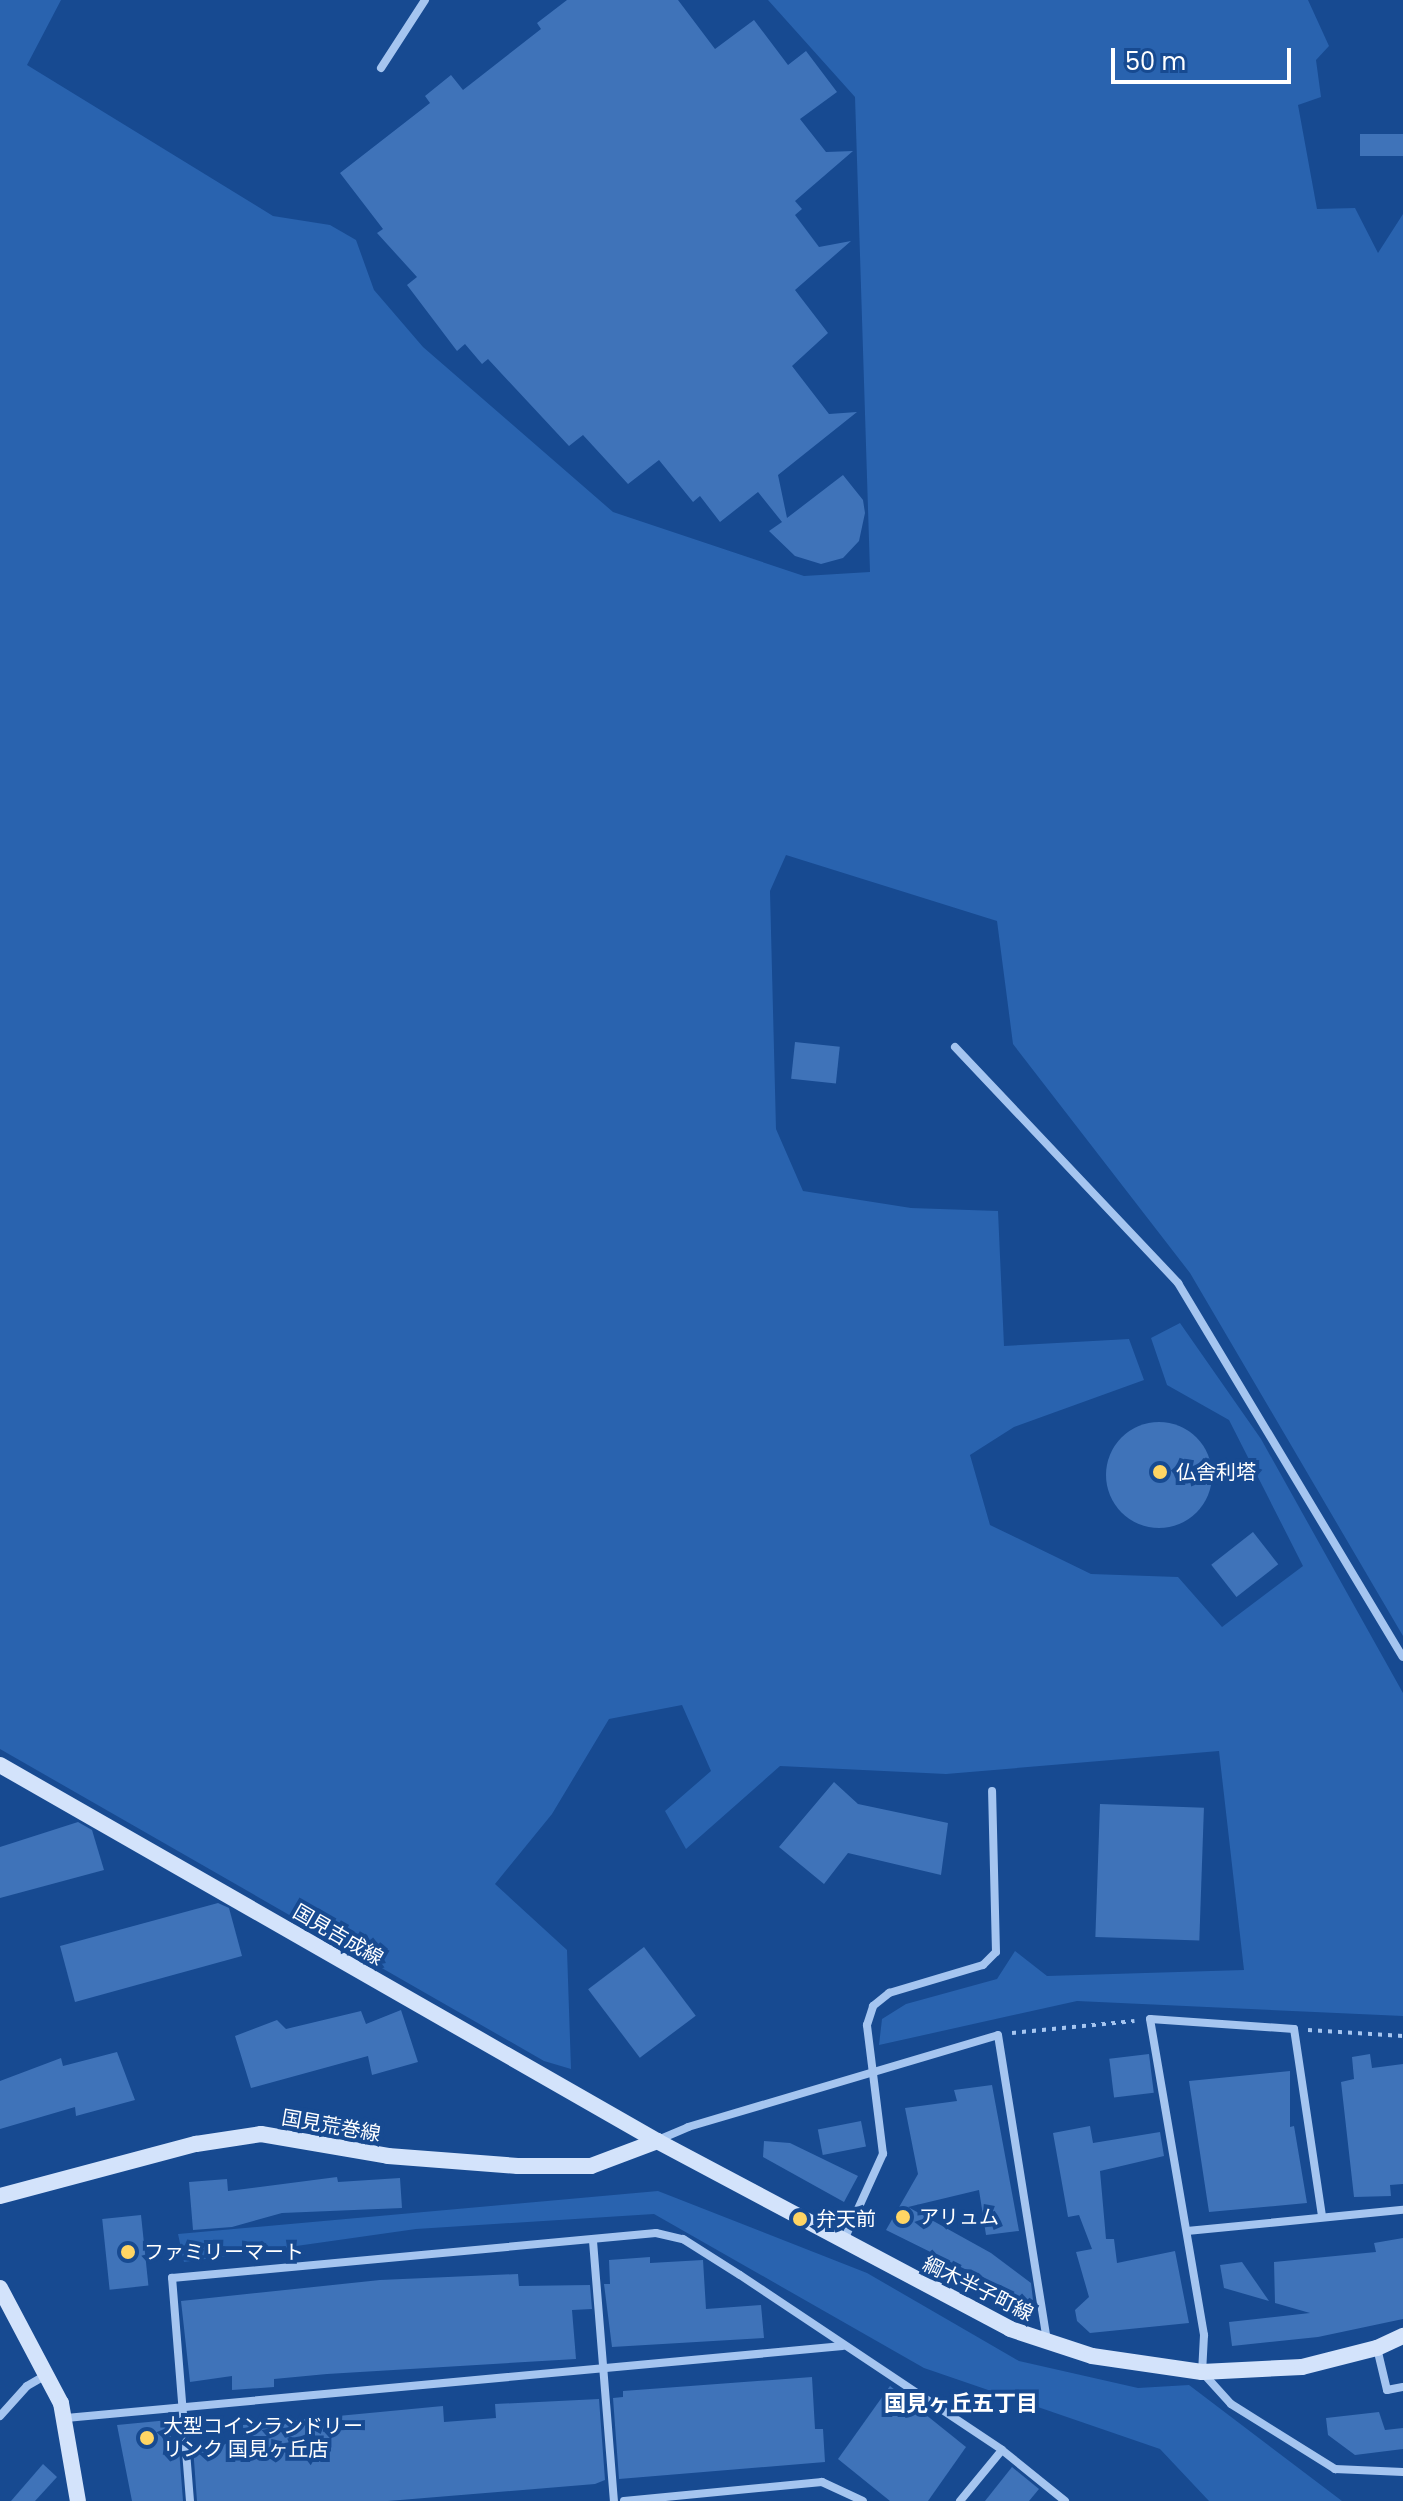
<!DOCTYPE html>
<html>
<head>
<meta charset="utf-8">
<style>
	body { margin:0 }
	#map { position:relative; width:1403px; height:2501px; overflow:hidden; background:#174a91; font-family:Poppins,"Noto Sans JP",sans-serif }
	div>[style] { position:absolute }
	.green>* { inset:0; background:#2963af }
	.building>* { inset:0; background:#3f73b9; transform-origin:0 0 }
	.round { border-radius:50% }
	.path>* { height:4px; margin-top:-2px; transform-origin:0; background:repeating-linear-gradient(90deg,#a5c5f0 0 4px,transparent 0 10px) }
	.street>* { height:8px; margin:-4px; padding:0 4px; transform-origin:4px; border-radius:4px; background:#a5c5f0 }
	.secondary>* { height:16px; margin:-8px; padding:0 8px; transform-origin:8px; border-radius:8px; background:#d3e3fb }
	.dots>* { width:22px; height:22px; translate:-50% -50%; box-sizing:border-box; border:4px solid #174a91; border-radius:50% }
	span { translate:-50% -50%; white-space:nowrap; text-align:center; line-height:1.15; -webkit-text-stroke:8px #174a91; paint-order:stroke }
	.poi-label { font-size:20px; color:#fff }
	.left { translate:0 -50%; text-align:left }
	.street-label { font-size:20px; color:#fff }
	.neighbourhood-label { font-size:22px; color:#fff; font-weight:700 }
	.scale { position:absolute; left:1111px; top:48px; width:180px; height:36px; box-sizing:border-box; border:4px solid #fff; border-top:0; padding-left:10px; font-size:24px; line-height:28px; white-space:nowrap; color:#fff; -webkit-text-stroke:6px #174a91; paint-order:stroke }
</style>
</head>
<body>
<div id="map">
	<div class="green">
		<div style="clip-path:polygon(0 0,61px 0,27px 65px,273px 216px,330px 225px,356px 240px,374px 290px,423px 347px,613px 512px,804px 576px,870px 572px,855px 97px,768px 0,1308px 0,1329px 46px,1316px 60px,1321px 97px,1298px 105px,1317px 209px,1355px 208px,1378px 253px,1403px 214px,1403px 1636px,1190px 1273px,1013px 1044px,997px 921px,786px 855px,770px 891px,776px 1129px,803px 1191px,911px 1208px,998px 1211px,1004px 1346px,1129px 1339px,1144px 1380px,1014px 1427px,970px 1455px,990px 1525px,1091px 1574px,1178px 1577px,1222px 1627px,1303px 1566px,1229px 1420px,1167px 1385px,1151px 1338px,1180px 1323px,1261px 1439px,1403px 1693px,1403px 2016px,1077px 2001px,879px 2045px,882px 2019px,906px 2004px,997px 1979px,1015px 1951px,1047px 1976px,1244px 1970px,1219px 1751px,946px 1774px,780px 1766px,686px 1849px,665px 1811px,711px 1771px,682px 1705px,609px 1719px,552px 1814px,495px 1884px,567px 1950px,571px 2069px,544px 2061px,0 1749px)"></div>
		<div style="clip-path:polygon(658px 2191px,867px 2273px,1019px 2361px,1138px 2388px,1189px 2385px,1342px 2501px,1209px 2501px,1160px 2449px,924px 2368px,654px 2214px,416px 2229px,184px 2262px,178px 2234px)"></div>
	</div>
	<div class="building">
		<div style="clip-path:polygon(567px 0,678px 0,715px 49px,754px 20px,788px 65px,806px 51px,837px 92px,800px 119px,826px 152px,853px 151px,795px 201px,802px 209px,795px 215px,819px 247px,851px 241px,795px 290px,828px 333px,792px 366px,829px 414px,857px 412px,778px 475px,787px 518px,843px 475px,863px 500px,865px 513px,859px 541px,843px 558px,821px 564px,795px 556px,769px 531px,782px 522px,758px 492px,720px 522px,700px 496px,693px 502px,659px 460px,628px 484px,583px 435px,569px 446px,488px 359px,482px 364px,465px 344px,457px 351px,407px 285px,417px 277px,377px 233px,383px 229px,340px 173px,430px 103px,425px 96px,451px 75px,463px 90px,541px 29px,537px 23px)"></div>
		<div style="left:1403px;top:134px;width:22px;height:43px;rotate:90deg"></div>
		<div style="left:795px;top:1042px;width:45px;height:37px;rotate:6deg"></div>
		<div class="round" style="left:1106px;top:1422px;width:106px;height:106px"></div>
		<div style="left:1253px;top:1532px;width:41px;height:53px;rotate:52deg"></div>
		<div style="clip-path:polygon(834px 1782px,858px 1804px,948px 1823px,941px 1875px,848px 1853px,824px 1884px,779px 1847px)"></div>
		<div style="left:1100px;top:1804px;width:104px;height:133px;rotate:2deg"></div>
		<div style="clip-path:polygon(78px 1822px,92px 1830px,104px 1870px,0 1898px,0 1847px)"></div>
		<div style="clip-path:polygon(218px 1903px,229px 1908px,242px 1956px,75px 2002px,60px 1946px)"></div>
		<div style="left:644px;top:1947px;width:86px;height:70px;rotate:53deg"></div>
		<div style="clip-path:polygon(401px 2010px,418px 2062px,372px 2075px,368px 2056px,251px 2088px,235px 2036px,277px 2020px,286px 2029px,361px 2011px,366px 2024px)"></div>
		<div style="clip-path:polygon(117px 2052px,135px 2100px,76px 2116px,75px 2107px,0 2129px,0 2081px,61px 2058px,63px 2066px)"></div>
		<div style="left:1149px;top:2054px;width:39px;height:40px;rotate:83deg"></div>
		<div style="clip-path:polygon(1370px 2054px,1372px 2068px,1403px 2064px,1403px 2184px,1390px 2185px,1391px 2196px,1354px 2197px,1341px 2082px,1354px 2079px,1352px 2057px)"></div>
		<div style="clip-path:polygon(1290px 2071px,1290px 2127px,1294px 2126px,1307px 2203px,1209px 2212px,1189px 2081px)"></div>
		<div style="clip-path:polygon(992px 2085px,1019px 2231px,986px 2235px,979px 2190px,908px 2207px,991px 2253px,1031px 2283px,1033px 2300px,1022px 2308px,980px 2284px,983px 2278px,886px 2230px,918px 2174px,905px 2108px,957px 2101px,954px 2090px)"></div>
		<div style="left:861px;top:2121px;width:26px;height:44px;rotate:79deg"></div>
		<div style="clip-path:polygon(1090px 2126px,1093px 2143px,1160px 2132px,1164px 2156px,1100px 2171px,1106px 2239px,1114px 2239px,1117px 2263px,1175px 2251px,1189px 2323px,1090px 2333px,1077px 2321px,1075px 2310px,1089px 2297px,1076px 2252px,1092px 2249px,1079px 2215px,1068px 2217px,1053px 2133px)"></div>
		<div style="clip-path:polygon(764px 2141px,790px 2143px,858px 2176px,844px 2202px,763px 2157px)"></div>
		<div style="clip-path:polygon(337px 2177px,338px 2182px,400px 2178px,402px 2208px,282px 2213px,232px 2227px,193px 2230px,189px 2182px,227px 2179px,228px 2191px)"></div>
		<div style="left:141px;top:2215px;width:71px;height:39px;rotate:84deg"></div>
		<div style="clip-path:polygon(1403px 2238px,1403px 2319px,1318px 2337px,1232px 2346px,1229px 2322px,1310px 2313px,1275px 2303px,1274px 2262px,1376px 2252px,1374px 2243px)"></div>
		<div style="clip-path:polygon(650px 2257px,650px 2263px,703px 2260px,706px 2309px,761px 2305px,764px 2338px,612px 2347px,604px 2284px,610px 2284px,609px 2260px)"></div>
		<div style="clip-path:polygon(1242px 2262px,1269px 2301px,1224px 2288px,1220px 2265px)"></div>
		<div style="clip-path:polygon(518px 2274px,519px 2286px,590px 2285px,592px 2309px,572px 2310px,576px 2359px,327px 2374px,274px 2379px,274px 2387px,232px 2390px,232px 2376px,190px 2382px,181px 2301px,380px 2280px)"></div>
		<div style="clip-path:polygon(812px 2377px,815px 2429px,823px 2429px,825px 2462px,619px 2479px,613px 2398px,623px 2397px,623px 2391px)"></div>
		<div style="clip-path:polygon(890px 2386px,966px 2447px,928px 2501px,890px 2501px,838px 2459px)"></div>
		<div style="clip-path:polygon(599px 2399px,605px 2480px,595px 2484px,388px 2501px,197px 2501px,193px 2447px,244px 2442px,243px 2425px,443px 2406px,444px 2422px,496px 2418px,495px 2404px)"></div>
		<div style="clip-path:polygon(1379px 2412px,1385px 2430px,1403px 2428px,1403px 2449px,1355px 2455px,1328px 2435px,1326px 2418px)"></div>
		<div style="clip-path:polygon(169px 2420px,172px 2449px,179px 2449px,183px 2501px,132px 2501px,117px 2425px)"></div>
		<div style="clip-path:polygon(43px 2464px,57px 2477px,35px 2501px,11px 2501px)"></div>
		<div style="clip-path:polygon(1012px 2467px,1039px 2489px,1029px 2501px,985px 2501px)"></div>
	</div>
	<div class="path">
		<div style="left:1308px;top:2030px;width:95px;rotate:3.6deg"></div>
		<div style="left:1012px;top:2033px;width:123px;rotate:-5.6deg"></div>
	</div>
	<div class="street">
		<div style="left:381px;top:68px;width:81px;rotate:-57.1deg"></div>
		<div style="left:955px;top:1047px;width:325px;rotate:46.6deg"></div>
		<div style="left:1178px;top:1283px;width:436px;rotate:59deg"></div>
		<div style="left:658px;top:2140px;width:33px;rotate:-23deg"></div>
		<div style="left:688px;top:2127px;width:323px;rotate:-16.5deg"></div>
		<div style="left:998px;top:2035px;width:310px;rotate:80.9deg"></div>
		<div style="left:1322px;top:2216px;width:189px;rotate:-98.5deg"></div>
		<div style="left:1294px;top:2029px;width:144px;rotate:-176deg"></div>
		<div style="left:1150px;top:2019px;width:321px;rotate:80.3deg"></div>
		<div style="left:1204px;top:2335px;width:37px;rotate:93deg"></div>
		<div style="left:1202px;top:2372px;width:43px;rotate:47.8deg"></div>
		<div style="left:1231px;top:2404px;width:123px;rotate:32deg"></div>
		<div style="left:1335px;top:2469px;width:68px;rotate:2.5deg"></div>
		<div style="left:1187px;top:2231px;width:217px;rotate:-5.6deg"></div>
		<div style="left:593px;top:2241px;width:261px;rotate:85.4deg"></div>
		<div style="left:843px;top:2242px;width:97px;rotate:-65.6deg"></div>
		<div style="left:883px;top:2154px;width:130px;rotate:-97.1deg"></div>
		<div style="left:867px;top:2025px;width:20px;rotate:-72deg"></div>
		<div style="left:873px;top:2006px;width:21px;rotate:-39deg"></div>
		<div style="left:889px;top:1993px;width:98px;rotate:-16.6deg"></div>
		<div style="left:983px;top:1965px;width:18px;rotate:-45deg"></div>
		<div style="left:996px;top:1952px;width:161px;rotate:-91.4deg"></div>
		<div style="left:1377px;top:2348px;width:43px;rotate:76.6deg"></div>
		<div style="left:1387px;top:2390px;width:16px;rotate:-11deg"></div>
		<div style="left:0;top:2416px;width:40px;rotate:-48deg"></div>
		<div style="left:27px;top:2386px;width:24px;rotate:-30deg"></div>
		<div style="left:66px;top:2418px;width:780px;rotate:-5.29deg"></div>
		<div style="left:190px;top:2501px;width:224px;rotate:-94.6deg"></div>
		<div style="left:172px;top:2278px;width:486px;rotate:-5.3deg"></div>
		<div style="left:656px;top:2233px;width:28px;rotate:13deg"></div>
		<div style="left:683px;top:2239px;width:67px;rotate:32.3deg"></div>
		<div style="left:740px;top:2275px;width:315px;rotate:33.7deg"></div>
		<div style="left:1002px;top:2450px;width:81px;rotate:39deg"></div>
		<div style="left:624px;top:2501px;width:199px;rotate:-5.5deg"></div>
		<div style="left:822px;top:2482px;width:45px;rotate:24.9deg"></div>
		<div style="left:960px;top:2501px;width:66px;rotate:-50.5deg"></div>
	</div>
	<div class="secondary">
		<div style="left:0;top:1765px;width:757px;rotate:29.78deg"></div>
		<div style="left:657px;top:2141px;width:400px;rotate:28deg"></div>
		<div style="left:1010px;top:2329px;width:86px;rotate:18.2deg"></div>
		<div style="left:1092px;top:2356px;width:111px;rotate:8.3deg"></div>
		<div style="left:1202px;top:2372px;width:100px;rotate:-2.9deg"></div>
		<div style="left:1302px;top:2367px;width:77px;rotate:-14.2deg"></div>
		<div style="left:1377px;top:2348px;width:29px;rotate:-25deg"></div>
		<div style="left:0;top:2196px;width:203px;rotate:-14.9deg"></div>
		<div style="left:196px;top:2144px;width:66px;rotate:-8.7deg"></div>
		<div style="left:261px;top:2134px;width:129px;rotate:9.8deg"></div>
		<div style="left:388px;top:2156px;width:130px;rotate:4.4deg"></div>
		<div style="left:518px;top:2166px;width:73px"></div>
		<div style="left:591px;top:2166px;width:71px;rotate:-20.7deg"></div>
		<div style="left:0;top:2288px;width:130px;rotate:62.1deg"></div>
		<div style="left:61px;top:2403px;width:99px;rotate:80.2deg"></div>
	</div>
	<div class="dots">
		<div style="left:1160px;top:1472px;background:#ffd564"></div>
		<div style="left:903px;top:2217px;background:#ffd564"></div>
		<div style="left:800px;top:2219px;background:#ffd564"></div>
		<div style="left:128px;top:2252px;background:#ffd564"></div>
		<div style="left:147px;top:2438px;background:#ffd564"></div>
	</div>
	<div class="poi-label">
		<span class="left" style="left:1176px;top:1472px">仏舎利塔</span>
		<span class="left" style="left:919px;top:2217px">アリュム</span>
		<span class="left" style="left:816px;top:2219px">弁天前</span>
		<span class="left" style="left:144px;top:2252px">ファミリーマート</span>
		<span class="left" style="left:163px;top:2438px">大型コインランドリー<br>リンク 国見ヶ丘店</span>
	</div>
	<div class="street-label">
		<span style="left:338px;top:1935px;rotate:30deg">国見吉成線</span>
		<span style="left:331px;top:2126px;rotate:10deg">国見荒巻線</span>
		<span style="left:978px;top:2289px;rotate:26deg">綱木半子町線</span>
	</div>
	<div class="neighbourhood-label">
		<span style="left:961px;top:2404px">国見ヶ丘五丁目</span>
	</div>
	<div class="scale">50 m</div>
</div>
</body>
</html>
